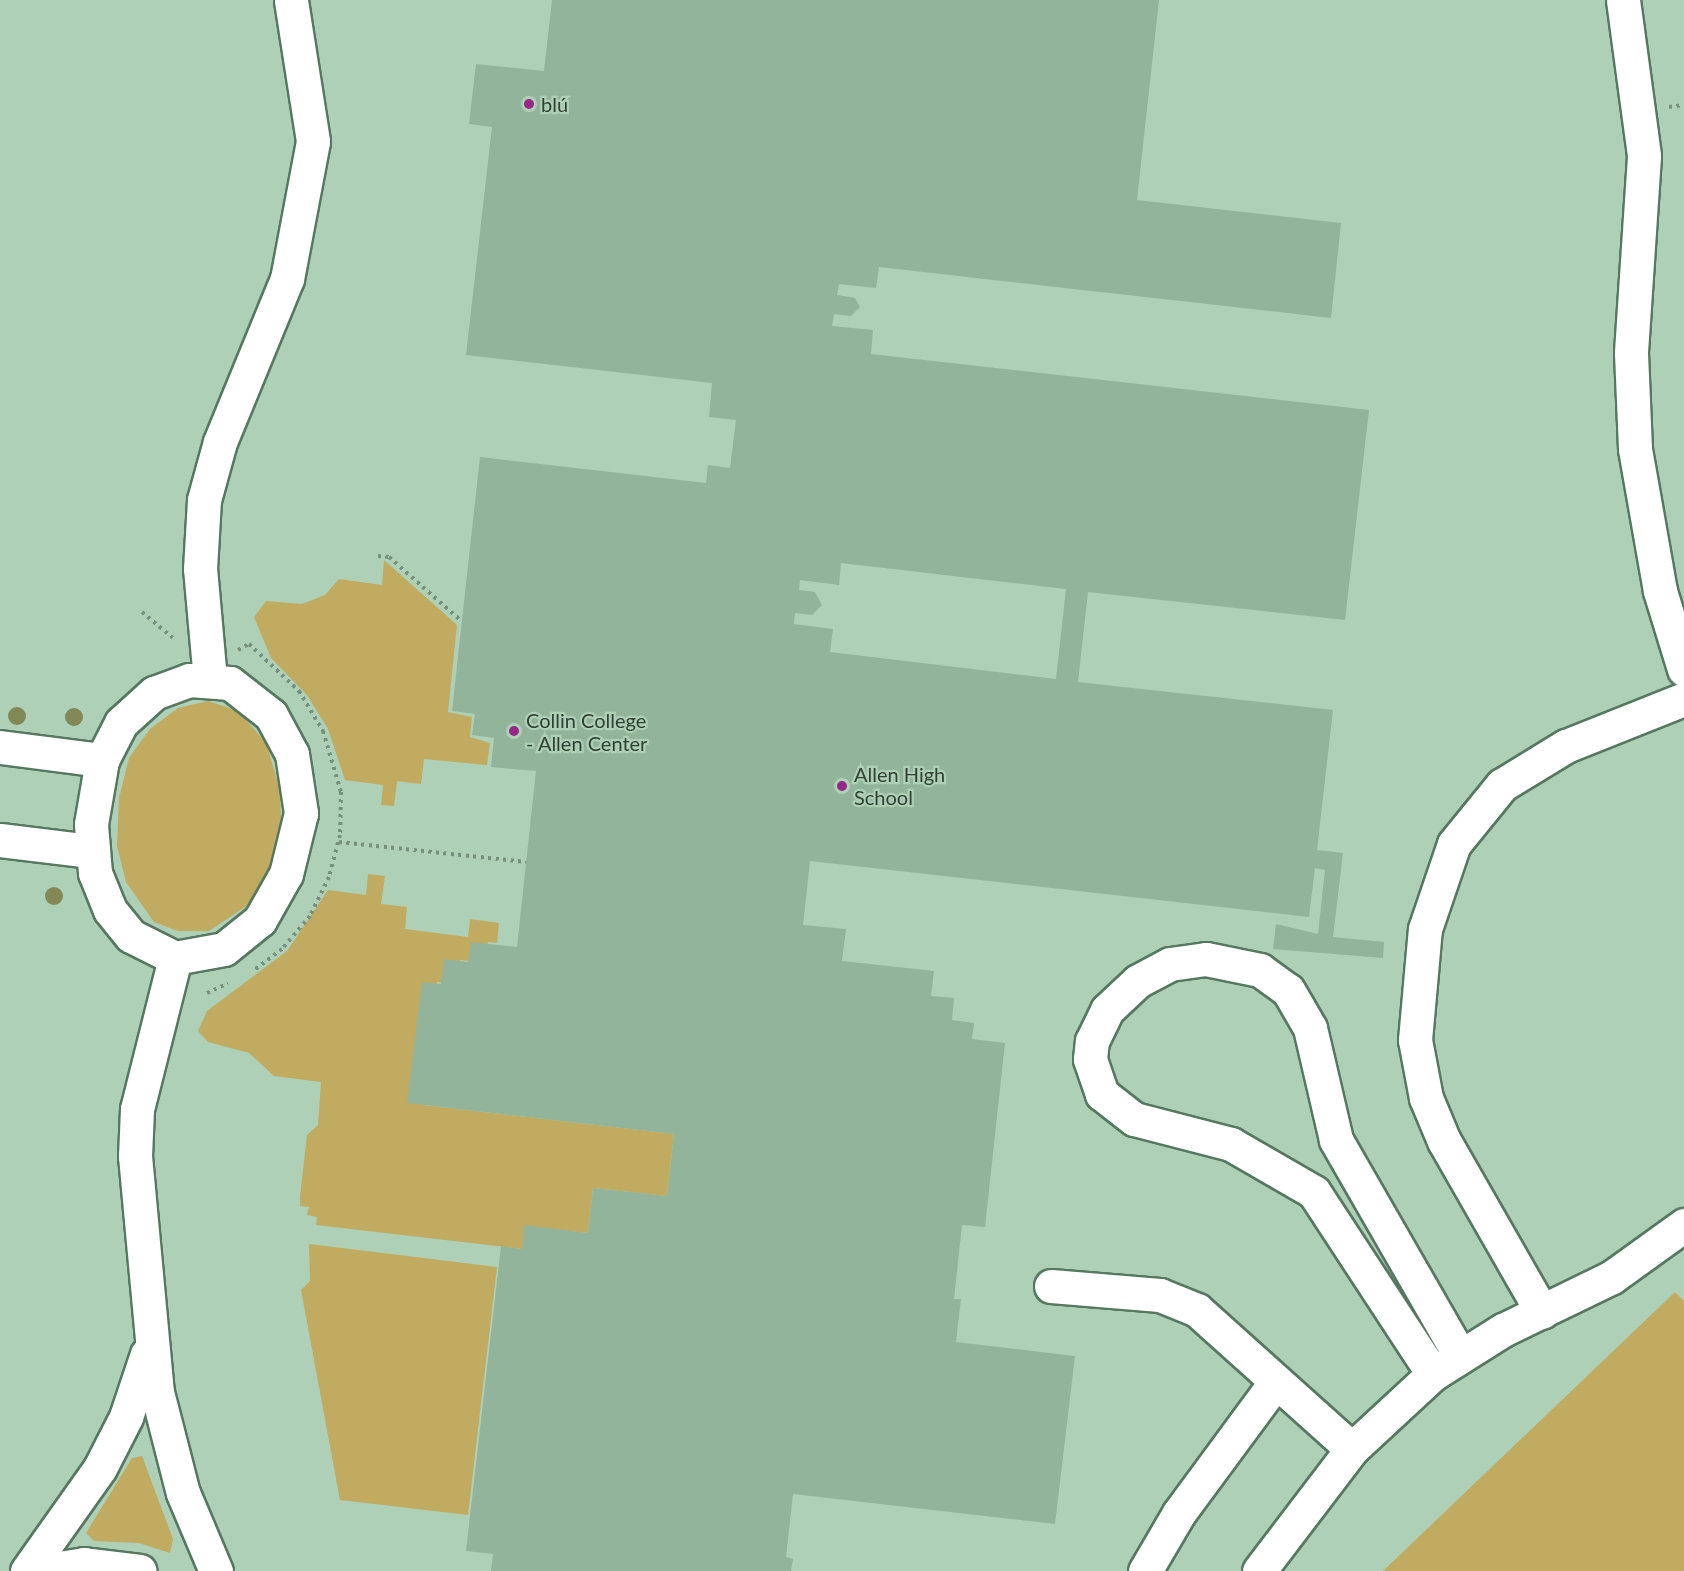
<!DOCTYPE html>
<html>
<head>
<meta charset="utf-8">
<style>
	body { margin:0 }
	#map { position:relative; width:1684px; height:1571px; overflow:hidden; background:#add0b6; font-family:Lato,sans-serif }
	div>[style] { position:absolute }
	.green>* { inset:0; background:#c1ab60 }
	.building>* { inset:0; background:#91b49b }
	.path>* { height:4px; margin-top:-2px; transform-origin:0; background:repeating-linear-gradient(90deg,#76907d 0 3px,transparent 0 7.5px) }
	.roads { filter:drop-shadow(2px 0 #567760) drop-shadow(-2px 0 #567760) drop-shadow(0 2px #567760) drop-shadow(0 -2px #567760) }
	.minor>* { height:33px; margin:-16.5px; padding:0 16.5px; transform-origin:16.5px; border-radius:16.5px; background:#fff }
	.trees>* { width:18px; height:18px; margin:-9px; border-radius:50%; background:#828856 }
	.dots>* { width:16px; height:16px; translate:-50% -50%; box-sizing:border-box; border:3px solid #add0b6; border-radius:50% }
	span { translate:-50% -50%; white-space:nowrap; text-align:center; line-height:1.15; -webkit-text-stroke:4.5px #add0b6; paint-order:stroke }
	.poi-label { font-size:20px; color:#314035 }
	.left { translate:0 -50%; text-align:left }
</style>
</head>
<body>
<div id="map">
	<div class="green">
		<div style="clip-path:polygon(384px 560px,457px 625px,448px 712px,472px 717px,470px 737px,490px 743px,487px 765px,424px 759px,421px 784px,397px 781px,394px 806px,381px 805px,383px 785px,345px 780px,328px 729px,307px 695px,271px 658px,254px 617px,266px 601px,302px 604px,325px 595px,339px 579px,382px 585px)"></div>
		<div style="clip-path:polygon(208px 701px,238px 711px,266px 743px,280px 789px,281px 820px,269px 869px,248px 905px,209px 931px,178px 931px,154px 922px,126px 882px,117px 846px,119px 798px,129px 758px,150px 729px,178px 708px)"></div>
		<div style="clip-path:polygon(368px 874px,385px 876px,381px 904px,407px 907px,405px 929px,468px 937px,470px 919px,499px 923px,497px 943px,488px 942px,485px 963px,460px 960px,457px 984px,437px 982px,423px 1105px,674px 1134px,667px 1196px,593px 1188px,588px 1233px,525px 1226px,522px 1249px,316px 1225px,317px 1217px,307px 1215px,309px 1207px,300px 1206px,300px 1196px,307px 1135px,318px 1125px,321px 1082px,274px 1076px,249px 1053px,208px 1042px,198px 1031px,207px 1011px,287px 951px,328px 890px,366px 895px)"></div>
		<div style="clip-path:polygon(309px 1244px,497px 1267px,468px 1515px,340px 1500px,301px 1290px,310px 1281px)"></div>
		<div style="clip-path:polygon(1675px 1292px,1684px 1301px,1684px 1571px,1383px 1571px)"></div>
		<div style="clip-path:polygon(142px 1456px,173px 1539px,170px 1553px,139px 1543px,94px 1541px,86px 1533px,132px 1458px)"></div>
	</div>
	<div class="building">
		<div style="clip-path:polygon(evenodd,552px 0,1159px 0,1137px 200px,1341px 223px,1331px 318px,879px 267px,876px 288px,839px 284px,837px 295px,855px 298px,860px 307px,851px 316px,834px 314px,832px 326px,873px 330px,871px 354px,1369px 410px,1345px 620px,1088px 592px,1078px 682px,1333px 710px,1317px 850px,1343px 853px,1333px 937px,1384px 942px,1383px 958px,1273px 949px,1276px 924px,1318px 934px,1325px 870px,1315px 868px,1309px 917px,810px 861px,803px 925px,846px 929px,842px 961px,934px 971px,931px 996px,954px 998px,952px 1020px,974px 1023px,972px 1039px,1005px 1043px,985px 1227px,962px 1225px,954px 1299px,961px 1299px,956px 1342px,1075px 1356px,1055px 1524px,793px 1494px,786px 1557px,793px 1559px,791px 1571px,491px 1571px,493px 1554px,466px 1551px,501px 1246px,522px 1249px,524px 1225px,588px 1233px,593px 1188px,667px 1196px,674px 1134px,407px 1103px,422px 982px,441px 984px,444px 959px,468px 962px,471px 942px,517px 947px,523px 891px,536px 771px,491px 767px,494px 738px,472px 735px,475px 714px,452px 711px,480px 457px,706px 483px,708px 465px,730px 468px,736px 420px,709px 417px,712px 383px,466px 355px,492px 127px,469px 124px,476px 64px,544px 71px,552px 0,841px 563px,1066px 589px,1056px 679px,830px 652px,833px 629px,794px 624px,795px 613px,812px 615px,822px 605px,815px 592px,799px 590px,800px 580px,839px 585px,841px 563px)"></div>
	</div>
	<div class="path">
		<div style="left:1669px;top:107px;width:15px;rotate:-8deg"></div>
		<div style="left:378px;top:556px;width:11px;rotate:5deg"></div>
		<div style="left:389px;top:557px;width:94px;rotate:41.5deg"></div>
		<div style="left:142px;top:612px;width:40px;rotate:40deg"></div>
		<div style="left:238px;top:650px;width:13px;rotate:-29deg"></div>
		<div style="left:249px;top:644px;width:69px;rotate:43.2deg"></div>
		<div style="left:299px;top:691px;width:47px;rotate:59deg"></div>
		<div style="left:323px;top:731px;width:64px;rotate:73.6deg"></div>
		<div style="left:341px;top:792px;width:43px;rotate:91.3deg"></div>
		<div style="left:340px;top:835px;width:43px;rotate:104.7deg"></div>
		<div style="left:329px;top:877px;width:43px;rotate:116deg"></div>
		<div style="left:310px;top:916px;width:43px;rotate:130.3deg"></div>
		<div style="left:282px;top:949px;width:35px;rotate:143deg"></div>
		<div style="left:339px;top:842px;width:188px;rotate:6.1deg"></div>
		<div style="left:207px;top:993px;width:23px;rotate:-25deg"></div>
	</div>
	<div class="roads">
		<div class="minor">
			<div style="left:1623px;top:0;width:157px;rotate:82.3deg"></div>
			<div style="left:1644px;top:156px;width:197px;rotate:93.8deg"></div>
			<div style="left:1631px;top:353px;width:96px;rotate:87.6deg"></div>
			<div style="left:1635px;top:449px;width:144px;rotate:80deg"></div>
			<div style="left:1660px;top:591px;width:82px;rotate:72.9deg"></div>
			<div style="left:189px;top:680px;width:41px;rotate:4.2deg"></div>
			<div style="left:230px;top:683px;width:52px;rotate:38deg"></div>
			<div style="left:271px;top:715px;width:44px;rotate:61.7deg"></div>
			<div style="left:292px;top:754px;width:60px;rotate:81.3deg"></div>
			<div style="left:301px;top:813px;width:63px;rotate:103.8deg"></div>
			<div style="left:286px;top:874px;width:53px;rotate:119.5deg"></div>
			<div style="left:260px;top:920px;width:46px;rotate:141.1deg"></div>
			<div style="left:224px;top:949px;width:50px;rotate:169.6deg"></div>
			<div style="left:175px;top:958px;width:49px;rotate:-153.4deg"></div>
			<div style="left:131px;top:936px;width:33px;rotate:-129deg"></div>
			<div style="left:110px;top:910px;width:40px;rotate:-112deg"></div>
			<div style="left:95px;top:873px;width:49px;rotate:-94.7deg"></div>
			<div style="left:91px;top:824px;width:65px;rotate:-80.2deg"></div>
			<div style="left:102px;top:760px;width:42px;rotate:-62.8deg"></div>
			<div style="left:121px;top:723px;width:45px;rotate:-42.3deg"></div>
			<div style="left:154px;top:693px;width:37px;rotate:-20deg"></div>
			<div style="left:210px;top:680px;width:111px;rotate:-95.1deg"></div>
			<div style="left:200px;top:569px;width:69px;rotate:-86.7deg"></div>
			<div style="left:204px;top:500px;width:60px;rotate:-74.6deg"></div>
			<div style="left:220px;top:442px;width:176px;rotate:-67.7deg"></div>
			<div style="left:287px;top:279px;width:140px;rotate:-79.3deg"></div>
			<div style="left:313px;top:141px;width:143px;rotate:-98.9deg"></div>
			<div style="left:0;top:747px;width:103px;rotate:7.3deg"></div>
			<div style="left:0;top:840px;width:92px;rotate:6.9deg"></div>
			<div style="left:175px;top:958px;width:156px;rotate:104.1deg"></div>
			<div style="left:137px;top:1109px;width:47px;rotate:92.4deg"></div>
			<div style="left:135px;top:1156px;width:237px;rotate:84.7deg"></div>
			<div style="left:157px;top:1392px;width:104px;rotate:75.6deg"></div>
			<div style="left:183px;top:1493px;width:85px;rotate:67.1deg"></div>
			<div style="left:1051px;top:1286px;width:109px;rotate:4.7deg"></div>
			<div style="left:1160px;top:1295px;width:40px;rotate:22deg"></div>
			<div style="left:1197px;top:1310px;width:208px;rotate:41.9deg"></div>
			<div style="left:1542px;top:1312px;width:197px;rotate:-119.8deg"></div>
			<div style="left:1444px;top:1141px;width:47px;rotate:-112.7deg"></div>
			<div style="left:1426px;top:1098px;width:59px;rotate:-100.7deg"></div>
			<div style="left:1415px;top:1040px;width:111px;rotate:-84.9deg"></div>
			<div style="left:1425px;top:929px;width:90px;rotate:-71.2deg"></div>
			<div style="left:1454px;top:844px;width:76px;rotate:-50.9deg"></div>
			<div style="left:1502px;top:785px;width:75px;rotate:-31.4deg"></div>
			<div style="left:1566px;top:746px;width:127px;rotate:-21.7deg"></div>
			<div style="left:1433px;top:1374px;width:217px;rotate:-123.2deg"></div>
			<div style="left:1314px;top:1192px;width:96px;rotate:-150deg"></div>
			<div style="left:1231px;top:1144px;width:100px;rotate:-165.5deg"></div>
			<div style="left:1134px;top:1119px;width:41px;rotate:-142deg"></div>
			<div style="left:1102px;top:1094px;width:37px;rotate:-109deg"></div>
			<div style="left:1090px;top:1059px;width:18px;rotate:-84deg"></div>
			<div style="left:1092px;top:1041px;width:34px;rotate:-64deg"></div>
			<div style="left:1107px;top:1010px;width:42px;rotate:-43.1deg"></div>
			<div style="left:1138px;top:981px;width:36px;rotate:-28deg"></div>
			<div style="left:1170px;top:964px;width:36px;rotate:-8deg"></div>
			<div style="left:1206px;top:959px;width:55px;rotate:11.5deg"></div>
			<div style="left:1260px;top:970px;width:34px;rotate:36deg"></div>
			<div style="left:1288px;top:990px;width:44px;rotate:59.9deg"></div>
			<div style="left:1310px;top:1028px;width:115px;rotate:76.9deg"></div>
			<div style="left:1336px;top:1140px;width:249px;rotate:60.1deg"></div>
			<div style="left:27px;top:1571px;width:126px;rotate:-54.7deg"></div>
			<div style="left:100px;top:1468px;width:57px;rotate:-63deg"></div>
			<div style="left:126px;top:1417px;width:66px;rotate:-71.6deg"></div>
			<div style="left:40px;top:1571px;width:45px;rotate:-9deg"></div>
			<div style="left:84px;top:1564px;width:56px;rotate:7.1deg"></div>
			<div style="left:1145px;top:1571px;width:67px;rotate:-59.6deg"></div>
			<div style="left:1179px;top:1513px;width:162px;rotate:-53.6deg"></div>
			<div style="left:1259px;top:1571px;width:153px;rotate:-52.7deg"></div>
			<div style="left:1352px;top:1449px;width:110px;rotate:-42.8deg"></div>
			<div style="left:1433px;top:1374px;width:83px;rotate:-32.2deg"></div>
			<div style="left:1503px;top:1330px;width:121px;rotate:-25.9deg"></div>
			<div style="left:1612px;top:1277px;width:89px;rotate:-35.8deg"></div>
		</div>
	</div>
	<div class="trees">
		<div style="left:17px;top:716px"></div>
		<div style="left:74px;top:717px"></div>
		<div style="left:54px;top:896px"></div>
	</div>
	<div class="dots">
		<div style="left:529px;top:104px;background:#972889"></div>
		<div style="left:514px;top:731px;background:#972889"></div>
		<div style="left:842px;top:786px;background:#972889"></div>
	</div>
	<div class="poi-label">
		<span class="left" style="left:541px;top:104px">blú</span>
		<span class="left" style="left:526px;top:732px">Collin College<br>- Allen Center</span>
		<span class="left" style="left:854px;top:786px">Allen High<br>School</span>
	</div>
</div>
</body>
</html>
